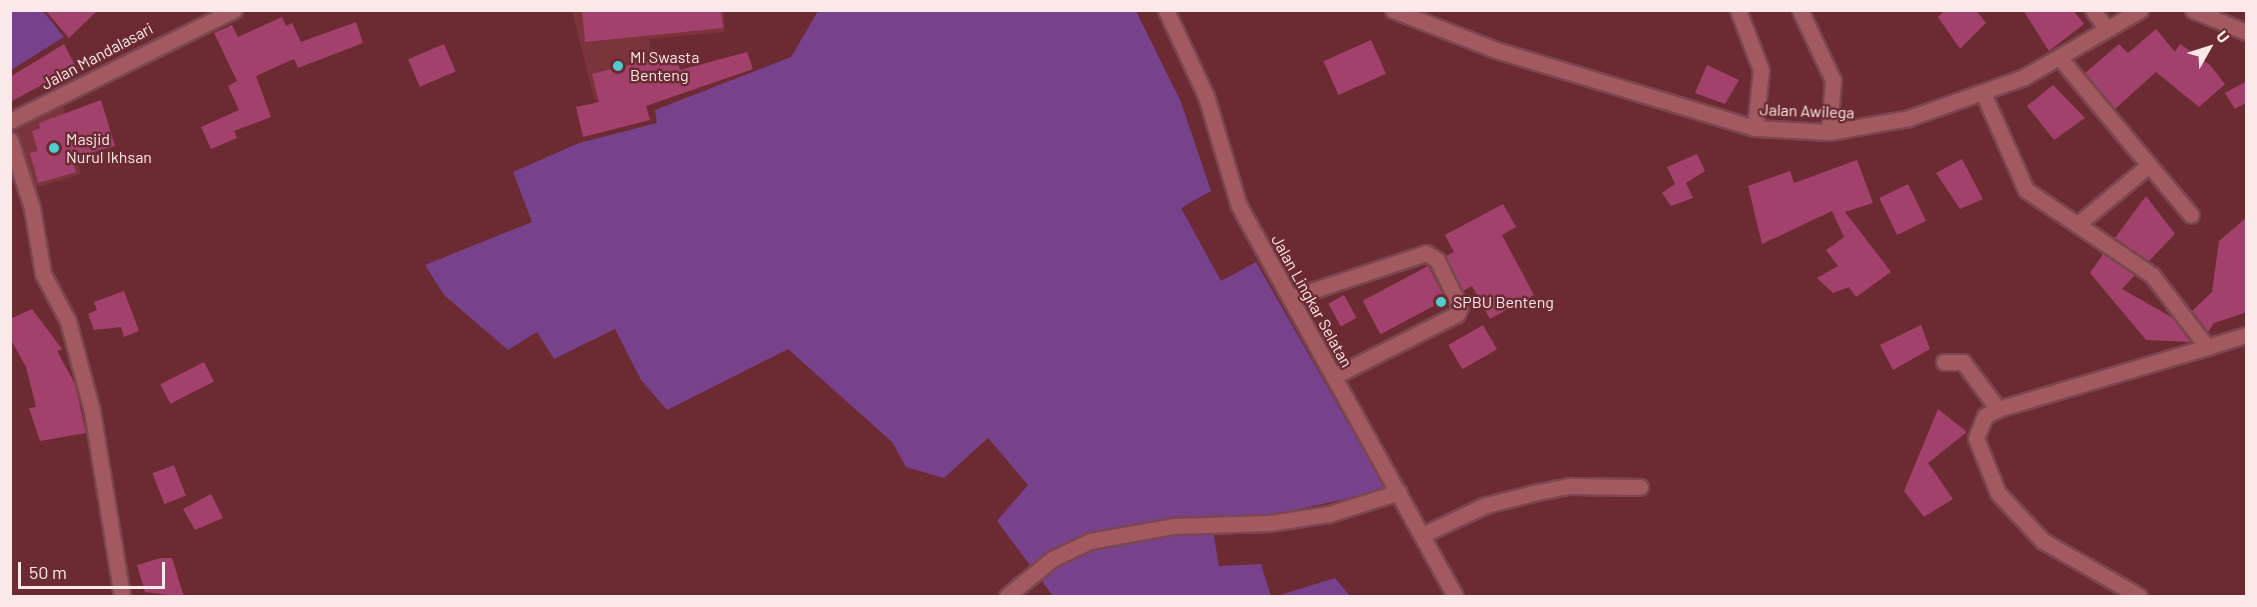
<!DOCTYPE html>
<html>
<head>
<meta charset="utf-8">
<style>
	body { margin:0 }
	#map { position:relative; width:2257px; height:607px; overflow:hidden; background:#6c2a32; font-family:Barlow,sans-serif }
	div>[style] { position:absolute }
	.built>* { inset:0; background:#7c343c }
	.green>* { inset:0; background:#77418c }
	.building>* { inset:0; background:#a2426c; transform-origin:0 0 }
	.roads { filter:drop-shadow(2px 0 #7b464f) drop-shadow(-2px 0 #7b464f) drop-shadow(0 2px #7b464f) drop-shadow(0 -2px #7b464f) }
	.minor>* { height:15px; margin:-7.5px; padding:0 7.5px; transform-origin:7.5px; border-radius:7.5px; background:#a25a60 }
	.dots>* { width:16px; height:16px; translate:-50% -50%; box-sizing:border-box; border:3px solid #6c2a32; border-radius:50% }
	span { translate:-50% -50%; white-space:nowrap; text-align:center; line-height:1.15; -webkit-text-stroke:5px #6c2a32; paint-order:stroke }
	.street-label { font-size:16px; color:#fbe9ea }
	.poi-label { font-size:16px; color:#fbe9ea }
	.left { translate:0 -50%; text-align:left }
	.frame { position:absolute; inset:0; border:12px solid #fbe9ea; pointer-events:none }
	.north { position:absolute; left:2179px; top:18px; width:60px; height:60px; -webkit-text-stroke:4px #6c2a32; paint-order:stroke; rotate:51deg; font-size:16px; font-weight:700; line-height:24px; text-align:center; color:#fbe9ea }
	.north::after { content:''; display:block; margin:auto; width:21px; height:27px; background:#fbe9ea; clip-path:polygon(50% 0,100% 100%,50% 72%,0 100%) }
	.scale { position:absolute; left:18px; top:562px; width:147px; height:27px; box-sizing:border-box; border:3px solid #fbe9ea; border-top:0; padding-left:8px; font-size:18px; line-height:21px; white-space:nowrap; color:#fbe9ea; -webkit-text-stroke:4px #6c2a32; paint-order:stroke }
</style>
</head>
<body>
<div id="map">
	<div class="built">
		<div style="clip-path:polygon(572px 11px,724px 11px,725px 32px,649px 39px,655px 85px,595px 101px)"></div>
		<div style="clip-path:polygon(62px 102px,81px 174px,31px 189px,15px 132px,21px 122px)"></div>
	</div>
	<div class="green">
		<div style="clip-path:polygon(11px 10px,43px 11px,64px 37px,11px 70px)"></div>
		<div style="clip-path:polygon(818px 11px,1136px 11px,1181px 102px,1211px 191px,1181px 208px,1221px 281px,1256px 262px,1386px 490px,1263px 517px,1211px 519px,1219px 566px,1261px 564px,1271px 596px,1053px 596px,997px 521px,1028px 485px,988px 438px,944px 478px,906px 467px,892px 442px,788px 349px,667px 410px,641px 380px,615px 329px,554px 359px,537px 332px,508px 350px,444px 295px,425px 265px,532px 222px,513px 172px,579px 143px,657px 123px,655px 110px,791px 57px)"></div>
		<div style="clip-path:polygon(1335px 578px,1350px 596px,1277px 596px)"></div>
	</div>
	<div class="building">
		<div style="clip-path:polygon(45px 10px,98px 10px,69px 38px)"></div>
		<div style="clip-path:polygon(582px 10px,721px 10px,723px 28px,585px 42px)"></div>
		<div style="clip-path:polygon(1945px 10px,1976px 10px,1986px 23px,1960px 49px,1938px 17px)"></div>
		<div style="clip-path:polygon(2023px 10px,2073px 10px,2084px 24px,2049px 51px)"></div>
		<div style="clip-path:polygon(282px 17px,286px 26px,292px 23px,301px 42px,356px 22px,363px 43px,298px 68px,294px 59px,256px 76px,271px 117px,234px 131px,237px 138px,211px 149px,201px 127px,239px 110px,228px 86px,237px 81px,214px 33px,232px 25px,238px 37px)"></div>
		<div style="clip-path:polygon(2156px 29px,2175px 52px,2180px 44px,2210px 65px,2225px 84px,2199px 107px,2156px 72px,2115px 109px,2085px 73px,2119px 44px,2128px 53px)"></div>
		<div style="left:1371px;top:40px;width:37px;height:52px;rotate:66deg"></div>
		<div style="clip-path:polygon(64px 44px,76px 67px,10px 102px,10px 77px)"></div>
		<div style="left:444px;top:44px;width:30px;height:39px;rotate:67deg"></div>
		<div style="clip-path:polygon(747px 52px,753px 69px,646px 106px,650px 120px,583px 137px,576px 107px,599px 102px,592px 74px,675px 53px,680px 70px)"></div>
		<div style="clip-path:polygon(1707px 65px,1739px 80px,1725px 104px,1695px 93px)"></div>
		<div style="clip-path:polygon(2247px 81px,2247px 102px,2235px 109px,2225px 93px)"></div>
		<div style="clip-path:polygon(2053px 85px,2085px 118px,2054px 140px,2027px 106px)"></div>
		<div style="clip-path:polygon(101px 100px,115px 146px,72px 158px,76px 172px,38px 183px,30px 153px,38px 151px,32px 131px,40px 128px,39px 123px)"></div>
		<div style="clip-path:polygon(1697px 154px,1705px 171px,1686px 183px,1693px 198px,1671px 206px,1662px 193px,1675px 184px,1667px 167px)"></div>
		<div style="clip-path:polygon(1962px 159px,1983px 199px,1960px 209px,1936px 173px)"></div>
		<div style="clip-path:polygon(1857px 160px,1873px 203px,1845px 212px,1891px 272px,1856px 297px,1849px 287px,1833px 293px,1817px 278px,1838px 266px,1826px 250px,1844px 237px,1832px 211px,1762px 244px,1748px 186px,1790px 171px,1794px 183px)"></div>
		<div style="left:1908px;top:184px;width:41px;height:32px;rotate:64deg"></div>
		<div style="clip-path:polygon(2146px 196px,2175px 234px,2149px 261px,2115px 238px)"></div>
		<div style="clip-path:polygon(1503px 204px,1516px 227px,1502px 235px,1534px 295px,1490px 319px,1472px 286px,1463px 291px,1446px 256px,1454px 252px,1445px 235px)"></div>
		<div style="clip-path:polygon(2247px 217px,2247px 312px,2214px 323px,2208px 332px,2192px 311px,2212px 292px,2219px 241px)"></div>
		<div style="clip-path:polygon(2103px 254px,2135px 275px,2122px 289px,2173px 318px,2191px 342px,2146px 340px,2090px 273px)"></div>
		<div style="left:1428px;top:266px;width:38px;height:74px;rotate:62deg"></div>
		<div style="clip-path:polygon(124px 291px,139px 331px,124px 337px,121px 327px,94px 330px,88px 314px,97px 310px,94px 302px)"></div>
		<div style="left:1344px;top:295px;width:26px;height:18px;rotate:61deg"></div>
		<div style="clip-path:polygon(32px 309px,62px 349px,57px 351px,75px 384px,86px 433px,40px 441px,29px 408px,36px 407px,26px 367px,10px 338px,10px 319px)"></div>
		<div style="left:1483px;top:325px;width:28px;height:40px;rotate:60deg"></div>
		<div style="clip-path:polygon(1921px 325px,1930px 349px,1893px 370px,1880px 345px)"></div>
		<div style="left:204px;top:362px;width:22px;height:49px;rotate:63deg"></div>
		<div style="clip-path:polygon(1938px 409px,1967px 432px,1928px 463px,1953px 499px,1924px 517px,1904px 491px)"></div>
		<div style="left:174px;top:465px;width:33px;height:23px;rotate:69deg"></div>
		<div style="clip-path:polygon(211px 494px,223px 518px,195px 530px,183px 509px)"></div>
		<div style="clip-path:polygon(161px 558px,172px 558px,184px 597px,145px 592px,137px 565px)"></div>
	</div>
	<div class="roads">
		<div class="minor">
			<div style="left:1166px;top:10px;width:95px;rotate:65.1deg"></div>
			<div style="left:1206px;top:96px;width:115px;rotate:73.3deg"></div>
			<div style="left:1239px;top:206px;width:446px;rotate:61deg"></div>
			<div style="left:1393px;top:10px;width:110px;rotate:21.2deg"></div>
			<div style="left:1496px;top:50px;width:270px;rotate:16.8deg"></div>
			<div style="left:1755px;top:128px;width:74px;rotate:3.1deg"></div>
			<div style="left:1829px;top:132px;width:81px;rotate:-9.9deg"></div>
			<div style="left:1909px;top:118px;width:122px;rotate:-19.6deg"></div>
			<div style="left:2024px;top:77px;width:134px;rotate:-30deg"></div>
			<div style="left:1738px;top:10px;width:64px;rotate:69deg"></div>
			<div style="left:1761px;top:70px;width:58px;rotate:95.9deg"></div>
			<div style="left:1800px;top:10px;width:77px;rotate:64.8deg"></div>
			<div style="left:1833px;top:80px;width:52px;rotate:94.4deg"></div>
			<div style="left:2093px;top:10px;width:22px;rotate:54deg"></div>
			<div style="left:2193px;top:10px;width:57px;rotate:22.5deg"></div>
			<div style="left:2059px;top:57px;width:141px;rotate:50.2deg"></div>
			<div style="left:2149px;top:165px;width:92px;rotate:140.3deg"></div>
			<div style="left:1983px;top:93px;width:106px;rotate:66.1deg"></div>
			<div style="left:2026px;top:190px;width:152px;rotate:34deg"></div>
			<div style="left:2152px;top:275px;width:91px;rotate:52.6deg"></div>
			<div style="left:2207px;top:347px;width:41px;rotate:-17.1deg"></div>
			<div style="left:10px;top:121px;width:250px;rotate:-26.4deg"></div>
			<div style="left:10px;top:140px;width:71px;rotate:72.1deg"></div>
			<div style="left:32px;top:208px;width:67px;rotate:80.5deg"></div>
			<div style="left:43px;top:274px;width:53px;rotate:62deg"></div>
			<div style="left:68px;top:321px;width:93px;rotate:75.1deg"></div>
			<div style="left:92px;top:411px;width:187px;rotate:80.8deg"></div>
			<div style="left:2149px;top:165px;width:65px;rotate:50deg"></div>
			<div style="left:1290px;top:298px;width:143px;rotate:-18.3deg"></div>
			<div style="left:1426px;top:253px;width:13px;rotate:32deg"></div>
			<div style="left:1437px;top:260px;width:52px;rotate:63.9deg"></div>
			<div style="left:1460px;top:307px;width:8px;rotate:113deg"></div>
			<div style="left:1457px;top:314px;width:138px;rotate:153.2deg"></div>
			<div style="left:1944px;top:362px;width:19px"></div>
			<div style="left:1963px;top:362px;width:59px;rotate:53.3deg"></div>
			<div style="left:1424px;top:534px;width:68px;rotate:-25.1deg"></div>
			<div style="left:1486px;top:505px;width:49px;rotate:-14.3deg"></div>
			<div style="left:1533px;top:493px;width:38px;rotate:-11deg"></div>
			<div style="left:1570px;top:486px;width:70px;rotate:0.8deg"></div>
			<div style="left:1007px;top:596px;width:58px;rotate:-39.4deg"></div>
			<div style="left:1052px;top:559px;width:42px;rotate:-25.3deg"></div>
			<div style="left:1090px;top:541px;width:84px;rotate:-10.2deg"></div>
			<div style="left:1173px;top:526px;width:97px;rotate:-1.8deg"></div>
			<div style="left:1270px;top:523px;width:60px;rotate:-8.7deg"></div>
			<div style="left:1329px;top:514px;width:73px;rotate:-17.4deg"></div>
			<div style="left:2139px;top:596px;width:111px;rotate:-150.2deg"></div>
			<div style="left:2043px;top:541px;width:66px;rotate:-133.2deg"></div>
			<div style="left:1998px;top:493px;width:59px;rotate:-111.8deg"></div>
			<div style="left:1976px;top:438px;width:24px;rotate:-68deg"></div>
			<div style="left:1985px;top:416px;width:15px;rotate:-28deg"></div>
			<div style="left:1998px;top:409px;width:218px;rotate:-16.5deg"></div>
		</div>
	</div>
	<div class="dots">
		<div style="left:618px;top:66px;background:#52cdcd"></div>
		<div style="left:54px;top:148px;background:#52cdcd"></div>
		<div style="left:1441px;top:302px;background:#52cdcd"></div>
	</div>
	<div class="street-label">
		<span style="left:97px;top:56px;rotate:-28deg">Jalan Mandalasari</span>
		<span style="left:1807px;top:111px;rotate:2deg">Jalan Awilega</span>
		<span style="left:1312px;top:301px;rotate:61deg">Jalan Lingkar Selatan</span>
	</div>
	<div class="poi-label">
		<span class="left" style="left:630px;top:66px">MI Swasta<br>Benteng</span>
		<span class="left" style="left:66px;top:148px">Masjid<br>Nurul Ikhsan</span>
		<span class="left" style="left:1453px;top:302px">SPBU Benteng</span>
	</div>
	<div class="frame"></div>
	<div class="north">U</div>
	<div class="scale">50 m</div>
</div>
</body>
</html>
